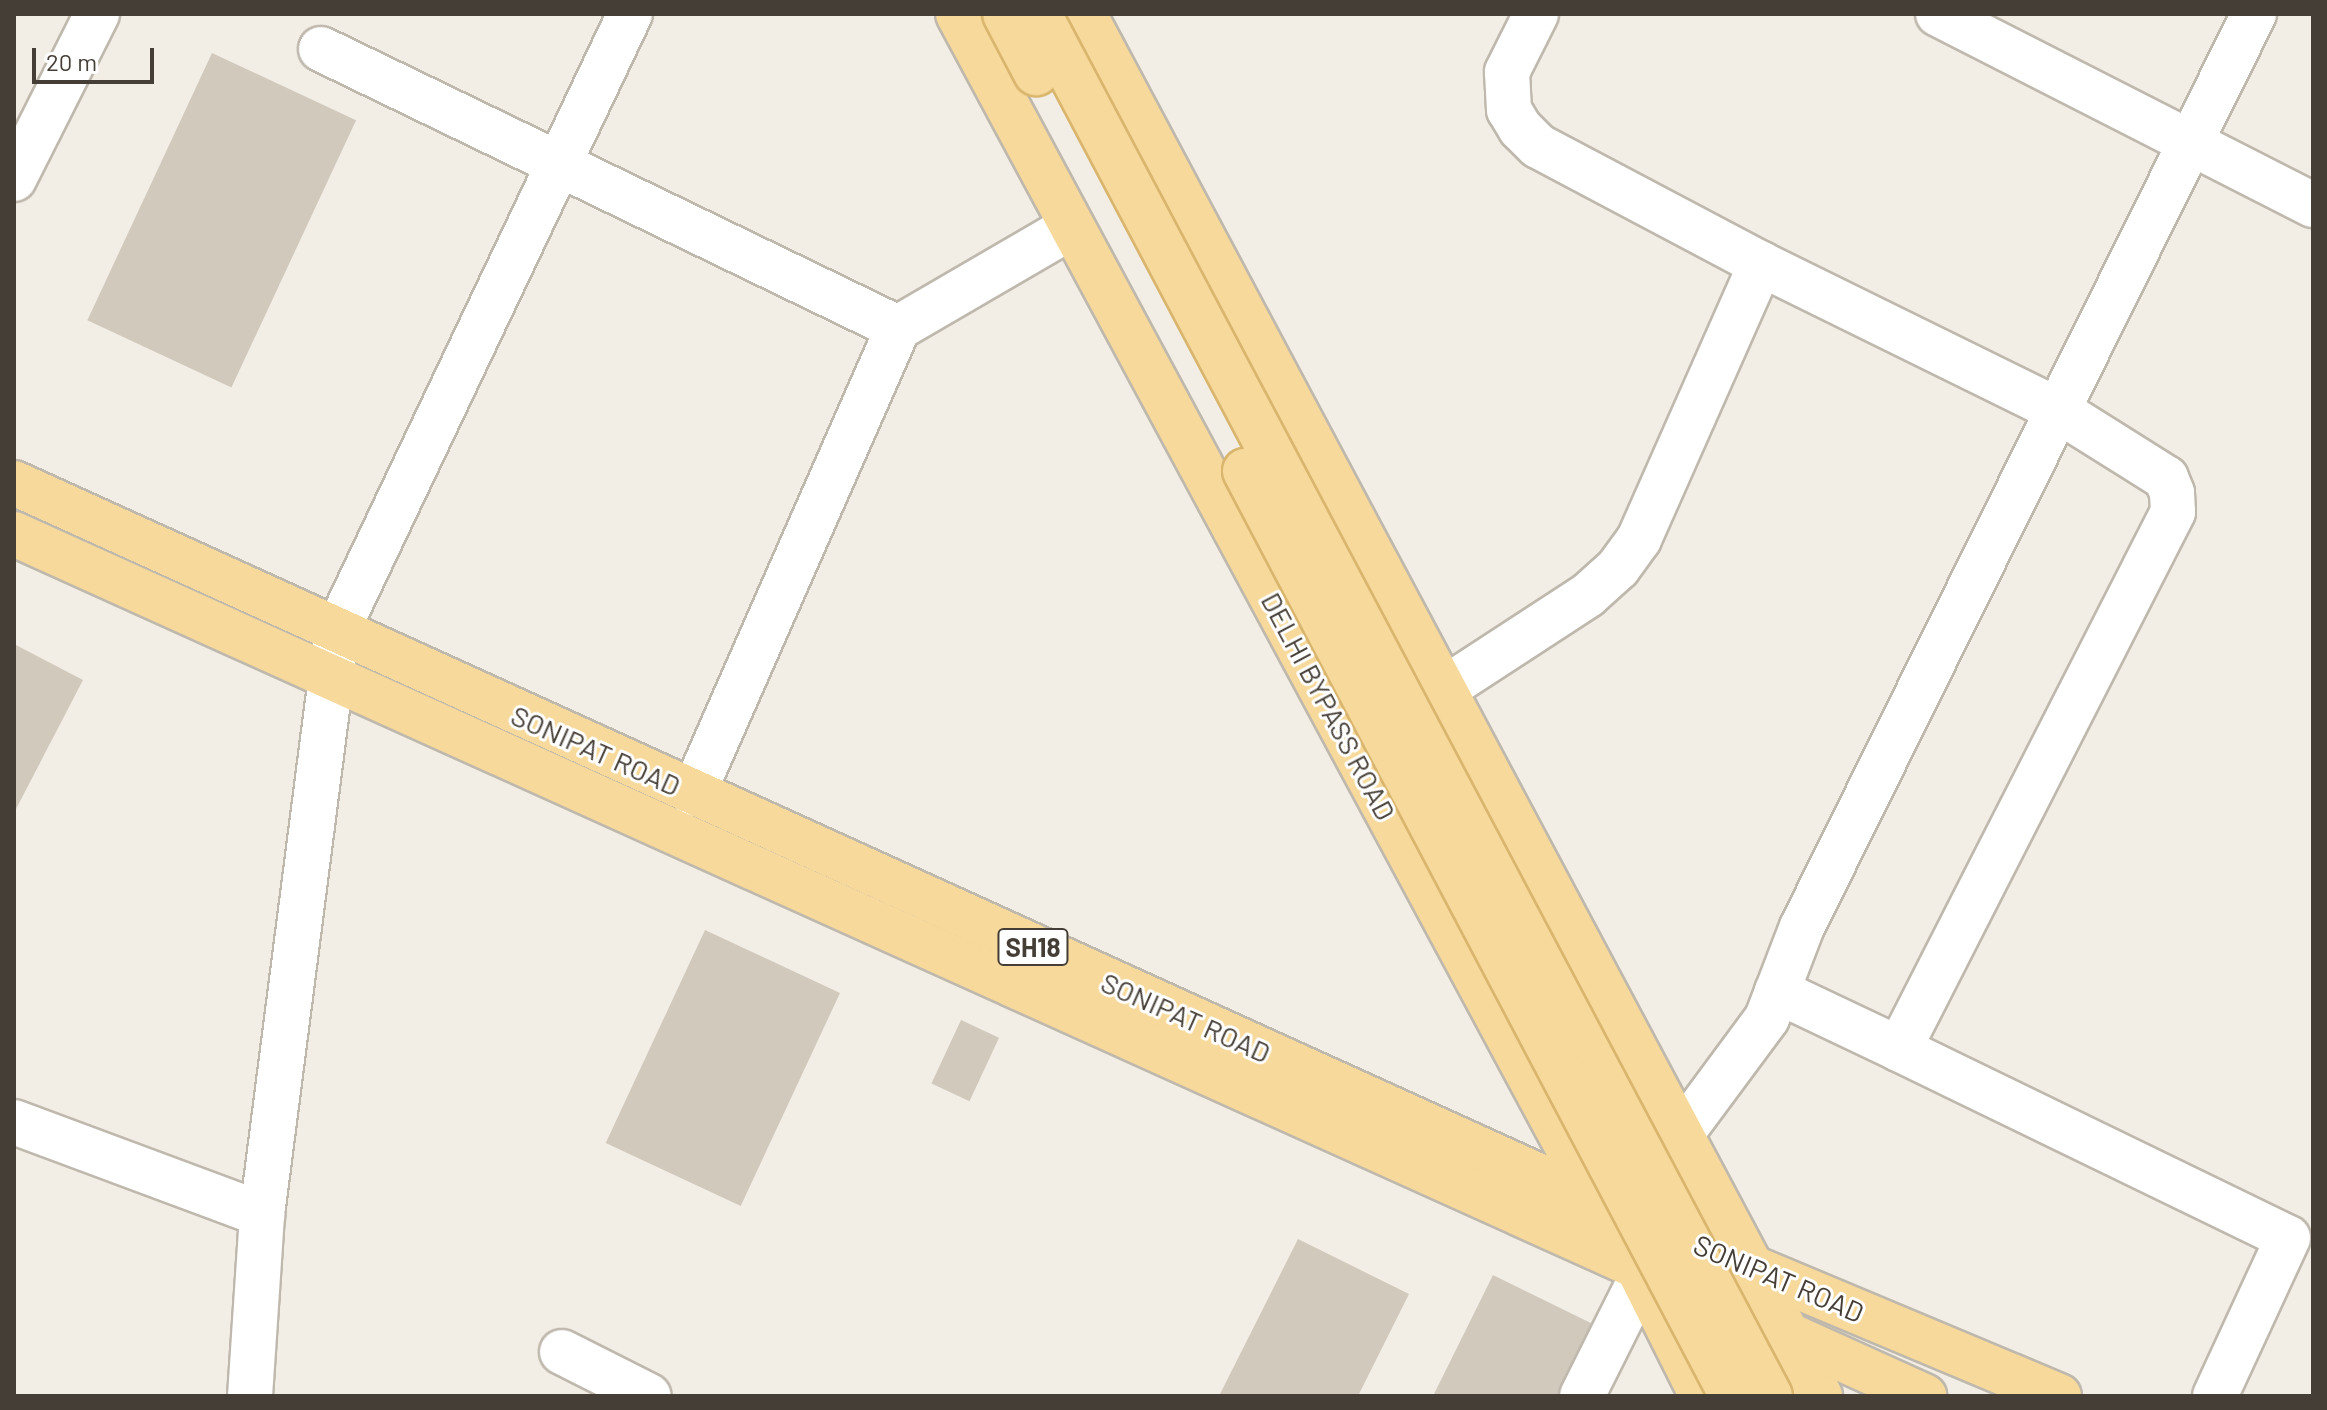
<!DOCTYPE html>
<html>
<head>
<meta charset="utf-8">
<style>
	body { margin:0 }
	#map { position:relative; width:2327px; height:1410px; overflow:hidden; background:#f2eee6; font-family:Barlow,sans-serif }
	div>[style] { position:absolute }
	.building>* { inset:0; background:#d2c9bd; transform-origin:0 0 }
	.roads { filter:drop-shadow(2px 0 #bfb8ad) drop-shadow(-2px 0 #bfb8ad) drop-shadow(0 2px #bfb8ad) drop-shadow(0 -2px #bfb8ad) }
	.minor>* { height:44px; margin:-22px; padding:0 22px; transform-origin:22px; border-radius:22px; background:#fff }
	.major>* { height:44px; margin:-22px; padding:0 22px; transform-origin:22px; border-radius:22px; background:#f6d99b }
	.bridges { filter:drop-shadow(2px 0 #d9b56d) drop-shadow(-2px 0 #d9b56d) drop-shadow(0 2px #d9b56d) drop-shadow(0 -2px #d9b56d) }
	.major-bridge>* { height:44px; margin:-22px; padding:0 22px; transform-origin:22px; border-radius:22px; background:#f6d99b }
	span { translate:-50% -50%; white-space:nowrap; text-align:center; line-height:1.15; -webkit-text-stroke:6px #fff; paint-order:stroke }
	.shield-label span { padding:2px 6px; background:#fff; border:2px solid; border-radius:6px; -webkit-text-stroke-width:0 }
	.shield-label { font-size:26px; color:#443e36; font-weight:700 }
	.street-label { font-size:28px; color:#443e36 }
	.frame { position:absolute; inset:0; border:16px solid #443e36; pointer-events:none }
	.scale { position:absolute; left:32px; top:48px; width:122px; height:36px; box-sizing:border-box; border:4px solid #443e36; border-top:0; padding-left:10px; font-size:24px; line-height:28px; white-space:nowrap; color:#443e36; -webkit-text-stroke:6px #fff; paint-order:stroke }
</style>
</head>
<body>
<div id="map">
	<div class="building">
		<div style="left:212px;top:53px;width:159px;height:295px;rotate:25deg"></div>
		<div style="clip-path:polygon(14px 644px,83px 680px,14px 813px)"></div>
		<div style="left:705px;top:930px;width:149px;height:235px;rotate:25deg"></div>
		<div style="left:961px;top:1020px;width:42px;height:70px;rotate:25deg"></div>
		<div style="clip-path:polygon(1298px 1239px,1409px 1294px,1358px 1396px,1219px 1396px)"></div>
		<div style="clip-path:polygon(1493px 1275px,1601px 1328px,1568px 1396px,1433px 1396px)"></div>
	</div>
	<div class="roads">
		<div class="minor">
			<div style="left:1938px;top:14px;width:421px;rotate:27deg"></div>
			<div style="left:321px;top:49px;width:641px;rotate:25.81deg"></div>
			<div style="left:14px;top:179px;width:185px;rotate:-63.3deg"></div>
			<div style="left:1761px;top:264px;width:329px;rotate:26.2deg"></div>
			<div style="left:2056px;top:409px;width:130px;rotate:32.1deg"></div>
			<div style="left:2166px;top:478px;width:16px;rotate:68deg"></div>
			<div style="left:2172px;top:493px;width:19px;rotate:87deg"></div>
			<div style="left:2173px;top:512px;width:603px;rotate:117.03deg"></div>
			<div style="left:1899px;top:1049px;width:432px;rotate:25.9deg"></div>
			<div style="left:2288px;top:1238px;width:174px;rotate:114.8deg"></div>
			<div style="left:1447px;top:687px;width:168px;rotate:-33.1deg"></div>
			<div style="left:1588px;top:595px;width:40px;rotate:-42deg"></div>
			<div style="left:1618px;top:568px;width:36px;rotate:-54deg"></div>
			<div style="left:1639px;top:539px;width:301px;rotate:-66.1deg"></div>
			<div style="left:1761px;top:264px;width:252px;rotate:-152.1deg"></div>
			<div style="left:1538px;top:146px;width:25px;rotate:-135deg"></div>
			<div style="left:1520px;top:128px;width:21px;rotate:-121deg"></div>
			<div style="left:1509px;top:110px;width:38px;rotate:-93deg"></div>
			<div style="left:1507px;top:72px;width:65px;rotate:-63.4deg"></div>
			<div style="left:693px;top:794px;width:509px;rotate:-66.25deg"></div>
			<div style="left:898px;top:328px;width:199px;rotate:-30.2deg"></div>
			<div style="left:1777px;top:991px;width:135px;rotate:25.4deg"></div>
			<div style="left:14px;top:1122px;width:265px;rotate:20.4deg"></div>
			<div style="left:1682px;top:1133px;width:143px;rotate:-53.5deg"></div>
			<div style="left:1767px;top:1018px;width:97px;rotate:-69deg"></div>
			<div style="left:1802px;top:927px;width:1019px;rotate:-63.66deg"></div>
			<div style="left:562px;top:1352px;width:97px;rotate:26.8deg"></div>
			<div style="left:250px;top:1396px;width:182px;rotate:-86.2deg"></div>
			<div style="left:262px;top:1214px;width:588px;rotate:-82.67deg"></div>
			<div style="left:337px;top:631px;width:683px;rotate:-64.6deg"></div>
			<div style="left:1582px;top:1396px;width:136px;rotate:-63.4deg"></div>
		</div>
		<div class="major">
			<div style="left:958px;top:14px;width:1356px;rotate:61.73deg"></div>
			<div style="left:1084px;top:14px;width:1566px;rotate:61.96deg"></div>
			<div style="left:14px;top:483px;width:1738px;rotate:24.44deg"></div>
			<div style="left:1596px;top:1202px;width:502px;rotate:22.73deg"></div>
			<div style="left:14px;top:534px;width:2096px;rotate:24.29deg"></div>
			<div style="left:1635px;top:1262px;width:150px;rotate:63.4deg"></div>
		</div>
	</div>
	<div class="bridges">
		<div class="major-bridge">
			<div style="left:1005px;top:14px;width:67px;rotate:62.3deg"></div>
			<div style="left:1039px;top:14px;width:1563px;rotate:62.12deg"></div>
			<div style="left:1245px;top:471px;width:1045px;rotate:62.23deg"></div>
		</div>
	</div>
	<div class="shield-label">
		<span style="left:1033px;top:947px">SH18</span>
	</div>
	<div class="street-label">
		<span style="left:1329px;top:706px;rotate:62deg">DELHI BYPASS ROAD</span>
		<span style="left:596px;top:750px;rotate:24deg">SONIPAT ROAD</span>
		<span style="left:1186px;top:1017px;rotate:24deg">SONIPAT ROAD</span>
		<span style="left:1779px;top:1278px;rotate:23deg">SONIPAT ROAD</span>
	</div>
	<div class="frame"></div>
	<div class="scale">20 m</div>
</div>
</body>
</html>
